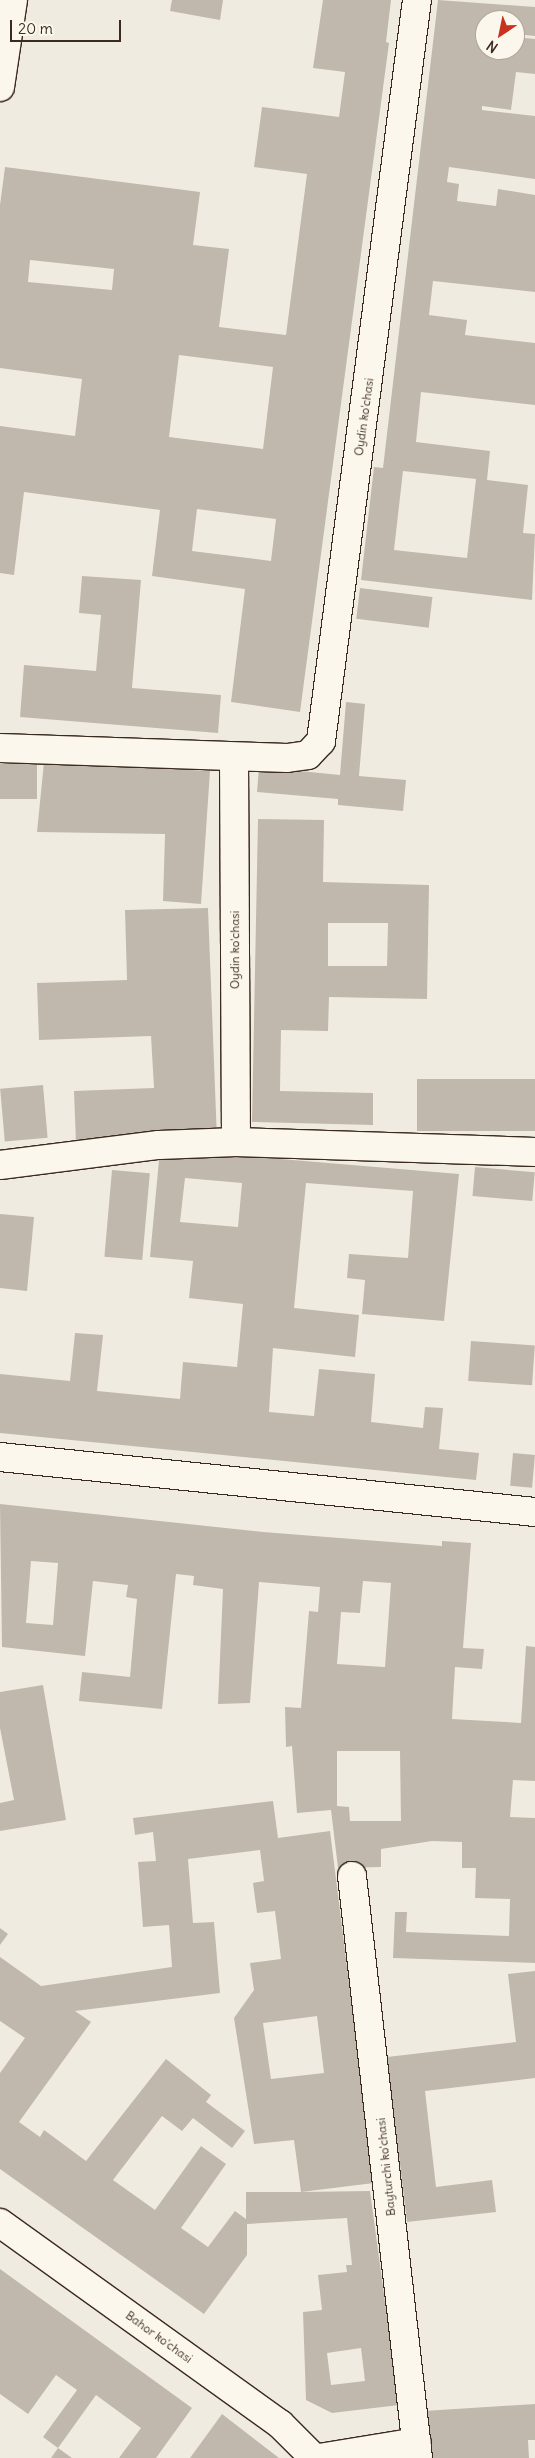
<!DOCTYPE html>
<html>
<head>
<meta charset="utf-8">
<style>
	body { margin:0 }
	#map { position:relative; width:535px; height:2458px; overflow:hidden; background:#f0ebe0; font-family:Delius,sans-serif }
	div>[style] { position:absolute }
	.building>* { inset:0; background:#c0b8ad; transform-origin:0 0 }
	.roads { filter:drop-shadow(1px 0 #3b2a1e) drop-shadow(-1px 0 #3b2a1e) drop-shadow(0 1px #3b2a1e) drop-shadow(0 -1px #3b2a1e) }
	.minor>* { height:28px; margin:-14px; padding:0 14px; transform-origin:14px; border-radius:14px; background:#fbf7ec }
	span { translate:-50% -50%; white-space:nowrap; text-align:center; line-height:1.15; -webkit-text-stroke:4px #fbf7ec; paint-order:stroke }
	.street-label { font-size:12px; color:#3b2a1e }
	.north { position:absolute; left:475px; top:10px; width:50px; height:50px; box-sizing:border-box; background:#fbf7ec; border:1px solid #aea59a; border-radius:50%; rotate:214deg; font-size:14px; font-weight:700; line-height:20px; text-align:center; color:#3b2a1e }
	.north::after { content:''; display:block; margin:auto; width:18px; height:22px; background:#c8321e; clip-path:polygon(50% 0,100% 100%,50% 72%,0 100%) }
	.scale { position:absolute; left:10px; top:20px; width:111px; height:22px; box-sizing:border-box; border:2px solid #3b2a1e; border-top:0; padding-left:6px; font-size:15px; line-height:18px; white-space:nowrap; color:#3b2a1e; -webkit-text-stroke:4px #fbf7ec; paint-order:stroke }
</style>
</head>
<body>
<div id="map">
	<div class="building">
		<div style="clip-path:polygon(172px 0,223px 0,220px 20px,170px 11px)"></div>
		<div style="clip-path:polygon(evenodd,323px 0,391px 0,386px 42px,389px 43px,300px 712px,231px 702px,245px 589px,152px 576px,160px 510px,24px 492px,14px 575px,0 573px,0 426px,75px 436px,82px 379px,0 368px,0 205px,5px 167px,200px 192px,193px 245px,229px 249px,219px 327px,286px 335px,307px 174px,254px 167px,262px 107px,339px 117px,345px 72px,313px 68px,323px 0,30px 260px,114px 269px,112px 290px,28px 282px,30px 260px,323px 0,179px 355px,273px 367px,263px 449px,169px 437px,179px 355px,323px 0,197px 509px,276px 519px,271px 561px,192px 551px,197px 509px)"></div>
		<div style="clip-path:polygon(evenodd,438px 0,535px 7px,535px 36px,515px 34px,515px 20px,485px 20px,485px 50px,515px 50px,515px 37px,535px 39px,535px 74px,516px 72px,511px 110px,482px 106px,482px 110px,535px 116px,535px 179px,449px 167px,447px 182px,459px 184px,457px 201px,496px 206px,498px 189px,535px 195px,535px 292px,433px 281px,429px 315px,467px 320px,465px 335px,535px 343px,535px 405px,421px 392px,416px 442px,490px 451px,487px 480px,528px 485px,523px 533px,535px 534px,532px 600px,361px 580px,374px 467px,383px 468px,438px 0,403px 471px,476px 479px,467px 558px,394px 550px,403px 471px)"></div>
		<div style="clip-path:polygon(82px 576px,141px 580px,132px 688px,221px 695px,218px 733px,20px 717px,24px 665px,96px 671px,101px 615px,79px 613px)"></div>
		<div style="left:360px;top:588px;width:73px;height:31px;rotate:7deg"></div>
		<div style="clip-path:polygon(346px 702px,365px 704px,359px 776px,406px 780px,403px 811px,338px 805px,338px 799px,257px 792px,259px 767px,340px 775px)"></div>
		<div style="clip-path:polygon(44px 762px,210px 771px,201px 904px,163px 901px,165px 834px,37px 832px)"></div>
		<div style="left:0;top:764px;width:37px;height:35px"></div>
		<div style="clip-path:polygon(evenodd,258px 819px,324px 820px,323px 882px,429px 885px,427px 999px,329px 997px,328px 1031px,281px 1030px,280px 1091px,373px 1093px,373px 1125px,252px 1122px,258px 819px,328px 923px,388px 923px,387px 966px,328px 966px,328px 923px)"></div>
		<div style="clip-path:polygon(208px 908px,217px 1139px,76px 1144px,74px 1091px,154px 1088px,151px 1036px,39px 1040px,37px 983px,127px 980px,125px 910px)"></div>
		<div style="left:535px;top:1079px;width:52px;height:118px;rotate:90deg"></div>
		<div style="left:43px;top:1085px;width:53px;height:43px;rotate:85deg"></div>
		<div style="clip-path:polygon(evenodd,160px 1149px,459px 1174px,444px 1321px,362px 1314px,365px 1280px,347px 1278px,349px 1254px,408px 1258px,413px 1191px,306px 1183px,294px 1308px,359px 1315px,355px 1357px,273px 1348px,269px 1412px,314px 1416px,319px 1369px,375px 1374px,371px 1422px,423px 1428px,425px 1407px,443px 1408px,439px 1449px,479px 1453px,476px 1480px,0 1433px,0 1374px,70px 1381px,75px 1333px,103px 1335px,97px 1391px,180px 1399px,183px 1362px,237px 1367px,243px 1304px,189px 1298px,193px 1261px,150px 1257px,160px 1149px,185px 1178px,242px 1183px,238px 1227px,180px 1222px,185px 1178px)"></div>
		<div style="left:475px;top:1167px;width:60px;height:29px;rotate:5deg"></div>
		<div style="left:112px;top:1170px;width:38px;height:87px;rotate:5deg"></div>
		<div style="clip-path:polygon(0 1214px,34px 1217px,27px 1291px,0 1288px)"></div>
		<div style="left:471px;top:1341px;width:64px;height:40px;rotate:4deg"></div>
		<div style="left:513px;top:1453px;width:22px;height:33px;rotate:5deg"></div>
		<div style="clip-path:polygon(evenodd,0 1504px,263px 1532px,442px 1546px,442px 1541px,471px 1543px,463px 1648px,484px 1649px,482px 1669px,455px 1667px,452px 1719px,521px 1723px,526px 1646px,535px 1647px,535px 1781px,513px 1780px,510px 1817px,535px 1818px,535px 1963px,393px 1958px,395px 1912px,407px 1912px,406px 1932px,509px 1936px,510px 1899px,475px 1898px,476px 1868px,462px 1868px,462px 1842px,432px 1841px,381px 1849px,381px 1867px,338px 1868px,331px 1810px,297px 1813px,292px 1746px,286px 1747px,285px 1707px,301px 1708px,309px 1611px,318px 1612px,320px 1587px,259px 1582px,250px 1703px,218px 1704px,223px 1589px,193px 1585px,194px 1576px,176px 1574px,162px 1709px,79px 1701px,82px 1672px,130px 1677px,137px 1599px,126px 1597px,128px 1585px,93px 1581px,85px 1656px,2px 1647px,0 1504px,31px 1561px,58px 1563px,53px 1625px,26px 1623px,31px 1561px,0 1504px,363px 1581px,391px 1583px,385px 1667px,337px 1664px,341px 1612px,360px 1613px,363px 1581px,0 1504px,337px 1751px,400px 1751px,401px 1821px,350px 1821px,349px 1807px,337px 1806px,337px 1751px)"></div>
		<div style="clip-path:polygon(43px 1685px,66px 1820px,0 1831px,0 1803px,14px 1800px,0 1728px,0 1692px)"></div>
		<div style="clip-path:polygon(evenodd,273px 1801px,278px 1838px,330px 1831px,374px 2183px,301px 2192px,370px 2191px,399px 2405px,332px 2413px,306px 2400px,303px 2312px,322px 2310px,318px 2275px,347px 2272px,346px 2265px,352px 2265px,347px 2218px,247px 2224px,247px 2255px,204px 2314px,0 2169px,0 2073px,25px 2038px,0 2021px,0 1957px,41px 1986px,172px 1967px,169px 1925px,143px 1927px,138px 1862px,156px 1861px,153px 1832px,135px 1835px,133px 1818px,273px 1801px,260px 1850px,264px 1881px,253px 1883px,257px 1913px,275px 1911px,281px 1959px,250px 1963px,254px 1990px,234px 2018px,254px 2144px,294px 2140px,301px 2192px,246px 2192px,246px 2219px,235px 2211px,208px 2247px,181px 2228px,226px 2164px,201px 2146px,155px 2210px,113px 2180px,162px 2116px,182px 2131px,193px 2118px,232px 2148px,245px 2131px,206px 2102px,211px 2095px,166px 2059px,86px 2161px,44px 2130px,40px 2137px,19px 2122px,91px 2022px,75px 2011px,220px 1993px,214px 1922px,193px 1923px,188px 1859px,260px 1850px,273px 1801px,317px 2016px,324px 2073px,271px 2079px,263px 2023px,317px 2016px,273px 1801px,361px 2348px,365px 2381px,331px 2385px,327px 2353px,361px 2348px)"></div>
		<div style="clip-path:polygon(0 1928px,8px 1934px,0 1945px)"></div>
		<div style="clip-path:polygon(535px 1971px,535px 2078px,425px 2091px,436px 2187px,492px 2180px,496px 2212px,407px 2222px,387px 2057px,516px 2042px,508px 1974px)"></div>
		<div style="clip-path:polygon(0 2269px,192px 2408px,156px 2458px,119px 2458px,141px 2428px,96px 2395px,58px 2448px,43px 2437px,77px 2390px,56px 2375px,28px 2414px,0 2394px)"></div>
		<div style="clip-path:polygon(535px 2404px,535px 2440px,528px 2440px,529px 2458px,427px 2458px,424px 2411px)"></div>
		<div style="clip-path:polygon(222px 2414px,279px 2458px,190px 2458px)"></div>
		<div style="clip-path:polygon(58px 2448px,72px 2458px,51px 2458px)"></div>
	</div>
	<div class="roads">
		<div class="minor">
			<div style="left:0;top:87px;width:88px;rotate:-81.5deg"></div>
			<div style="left:0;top:748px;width:287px;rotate:2deg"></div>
			<div style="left:287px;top:758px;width:21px;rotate:-8deg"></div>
			<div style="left:308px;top:755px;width:19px;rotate:-47deg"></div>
			<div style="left:321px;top:741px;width:747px;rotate:-82.62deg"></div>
			<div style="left:234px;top:758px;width:384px;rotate:89.7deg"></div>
			<div style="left:0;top:1165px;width:160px;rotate:-7.2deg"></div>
			<div style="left:159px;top:1145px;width:77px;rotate:-2.2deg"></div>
			<div style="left:236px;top:1142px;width:299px;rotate:1.9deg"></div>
			<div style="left:0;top:1457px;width:538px;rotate:5.87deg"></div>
			<div style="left:352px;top:1876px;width:586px;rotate:83.53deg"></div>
			<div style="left:0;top:2223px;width:345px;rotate:35.7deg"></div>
			<div style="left:280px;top:2424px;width:48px;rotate:45deg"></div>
			<div style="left:319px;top:2458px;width:99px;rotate:-9.3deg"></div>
		</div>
	</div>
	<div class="street-label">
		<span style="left:364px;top:417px;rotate:-82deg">Oydin ko'chasi</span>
		<span style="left:235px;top:950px;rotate:-90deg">Oydin ko'chasi</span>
		<span style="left:386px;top:2167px;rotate:-96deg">Bayturchi ko'chasi</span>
		<span style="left:159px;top:2337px;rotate:36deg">Bahor ko'chasi</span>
	</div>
	<div class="north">N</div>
	<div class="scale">20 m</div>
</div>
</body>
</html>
